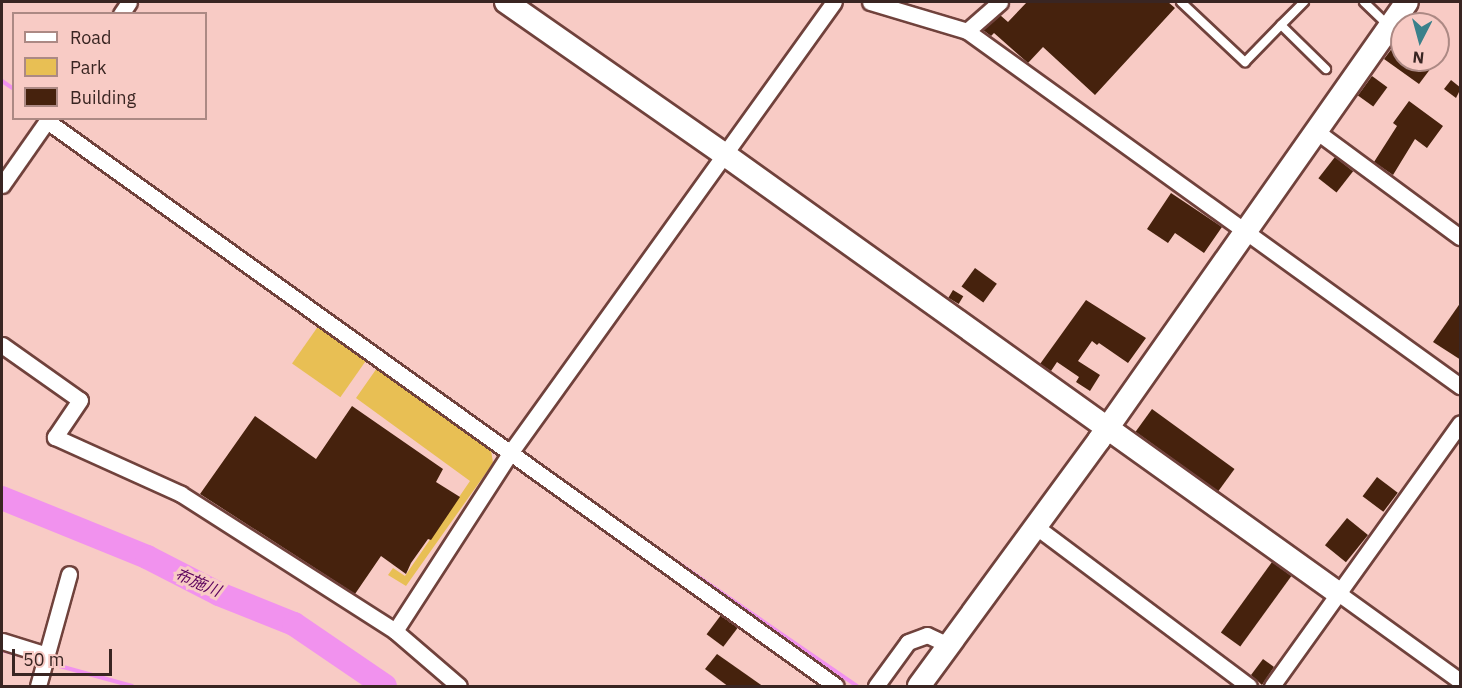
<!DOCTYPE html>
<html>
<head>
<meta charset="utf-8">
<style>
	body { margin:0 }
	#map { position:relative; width:1462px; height:688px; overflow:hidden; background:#f8cbc5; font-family:"IBM Plex Sans","Noto Sans JP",sans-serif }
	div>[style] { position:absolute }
	.green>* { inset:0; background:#e8bf54; transform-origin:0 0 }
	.stream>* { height:4px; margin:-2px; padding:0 2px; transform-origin:2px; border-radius:2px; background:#f192ee }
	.river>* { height:24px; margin:-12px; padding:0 12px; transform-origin:12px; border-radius:12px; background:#f192ee }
	.building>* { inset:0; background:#46220d; transform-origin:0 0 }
	.roads { filter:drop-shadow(2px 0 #70423c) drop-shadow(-2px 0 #70423c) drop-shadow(0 2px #70423c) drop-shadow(0 -2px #70423c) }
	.lane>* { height:8px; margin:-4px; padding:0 4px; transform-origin:4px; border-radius:4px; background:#fff }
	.street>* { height:15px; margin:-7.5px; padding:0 7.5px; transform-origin:7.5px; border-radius:7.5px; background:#fff }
	.secondary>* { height:22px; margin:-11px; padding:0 11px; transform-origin:11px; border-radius:11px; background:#fff }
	span { translate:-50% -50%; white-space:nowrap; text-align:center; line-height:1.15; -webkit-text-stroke:6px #f8cbc5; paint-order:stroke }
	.water-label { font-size:16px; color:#5b005c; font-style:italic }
	.frame { position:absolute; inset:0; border:3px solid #392522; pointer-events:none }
	.legend { position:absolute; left:12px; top:12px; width:195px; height:108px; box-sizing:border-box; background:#f8cbc5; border:2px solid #ac8984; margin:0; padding:8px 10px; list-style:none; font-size:18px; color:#392522 }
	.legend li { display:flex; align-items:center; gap:12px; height:30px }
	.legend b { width:30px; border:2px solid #ac8984 }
	.north { position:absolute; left:1390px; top:12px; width:60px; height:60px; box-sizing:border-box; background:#f8cbc5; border:2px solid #ac8984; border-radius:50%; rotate:186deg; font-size:16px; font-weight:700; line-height:24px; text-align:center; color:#392522 }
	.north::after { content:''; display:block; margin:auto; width:21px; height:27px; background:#3a818b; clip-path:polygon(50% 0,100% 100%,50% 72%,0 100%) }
	.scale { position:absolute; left:12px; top:649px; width:100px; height:27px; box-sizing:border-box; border:3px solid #392522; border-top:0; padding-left:8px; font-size:18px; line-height:21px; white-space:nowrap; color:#392522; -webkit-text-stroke:4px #f8cbc5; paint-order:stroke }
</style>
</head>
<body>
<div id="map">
	<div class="green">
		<div style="left:319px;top:325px;width:59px;height:47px;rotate:35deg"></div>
		<div style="clip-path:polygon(377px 368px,491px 450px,493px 463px,406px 586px,388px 575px,393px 568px,405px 576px,470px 481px,356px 398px)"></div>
	</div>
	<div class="stream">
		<div style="left:2px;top:81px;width:14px;rotate:34deg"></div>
		<div style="left:636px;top:534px;width:268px;rotate:34.5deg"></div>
		<div style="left:2px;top:650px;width:33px;rotate:16deg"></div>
		<div style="left:56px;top:665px;width:79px;rotate:15.4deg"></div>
	</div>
	<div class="river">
		<div style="left:2px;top:498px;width:157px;rotate:22.1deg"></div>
		<div style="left:147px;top:557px;width:81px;rotate:27.2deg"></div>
		<div style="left:219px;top:594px;width:81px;rotate:21.8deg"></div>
		<div style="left:294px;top:624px;width:110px;rotate:34.3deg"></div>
	</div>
	<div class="building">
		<div style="clip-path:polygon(1027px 2px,1168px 2px,1175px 8px,1095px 95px,1043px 47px,1028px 63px,994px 33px,991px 36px,983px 30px,1000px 15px,1008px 22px)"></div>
		<div style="clip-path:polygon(1402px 35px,1402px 60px,1437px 60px,1419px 84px,1384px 59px)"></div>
		<div style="left:1372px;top:76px;width:19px;height:24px;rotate:36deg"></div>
		<div style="clip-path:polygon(1451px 80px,1461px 88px,1456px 98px,1444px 89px)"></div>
		<div style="clip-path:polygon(1409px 101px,1443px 126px,1427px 148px,1415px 139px,1393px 175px,1374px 162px,1397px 126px,1393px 123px)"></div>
		<div style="left:1335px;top:157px;width:23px;height:27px;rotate:38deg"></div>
		<div style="clip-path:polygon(1171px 193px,1222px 227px,1204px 253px,1175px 233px,1168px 243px,1147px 229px)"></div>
		<div style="left:975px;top:268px;width:27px;height:23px;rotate:36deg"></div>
		<div style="left:953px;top:290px;width:12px;height:9px;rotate:31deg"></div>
		<div style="clip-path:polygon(1086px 300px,1146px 338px,1128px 363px,1099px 343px,1097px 345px,1092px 341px,1078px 361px,1100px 375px,1090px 391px,1076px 382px,1079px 377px,1057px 362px,1051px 371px,1040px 364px)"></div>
		<div style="clip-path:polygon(1461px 302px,1461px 360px,1433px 342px)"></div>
		<div style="clip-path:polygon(352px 406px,443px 469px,436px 482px,460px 497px,431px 540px,428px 539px,411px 563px,406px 574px,381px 556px,355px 594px,200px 494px,255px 416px,316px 459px)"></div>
		<div style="left:1152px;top:409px;width:102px;height:28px;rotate:36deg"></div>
		<div style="left:1377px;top:477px;width:26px;height:24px;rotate:37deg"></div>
		<div style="left:1347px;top:518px;width:27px;height:35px;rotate:39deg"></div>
		<div style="left:1272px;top:562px;width:24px;height:87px;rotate:36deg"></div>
		<div style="left:721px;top:615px;width:21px;height:24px;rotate:37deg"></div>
		<div style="clip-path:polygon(717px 654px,764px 687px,729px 687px,705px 669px)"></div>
		<div style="clip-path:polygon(1263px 659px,1274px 667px,1262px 685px,1251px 675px)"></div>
	</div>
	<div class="roads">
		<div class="lane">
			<div style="left:1181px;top:2px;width:88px;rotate:43.2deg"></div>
			<div style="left:1245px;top:62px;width:52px;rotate:-45.8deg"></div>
			<div style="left:1304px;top:2px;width:33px;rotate:135deg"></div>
			<div style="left:1281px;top:25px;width:63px;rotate:44.4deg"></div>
			<div style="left:1364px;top:2px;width:33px;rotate:44deg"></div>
		</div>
		<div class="street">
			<div style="left:870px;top:2px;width:101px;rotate:16.6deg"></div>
			<div style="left:967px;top:31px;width:608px;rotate:35.76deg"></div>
			<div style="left:121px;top:14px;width:14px;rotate:-56deg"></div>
			<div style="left:967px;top:31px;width:44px;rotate:-41.3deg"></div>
			<div style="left:47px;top:121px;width:970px;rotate:35.61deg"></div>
			<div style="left:1316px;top:131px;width:179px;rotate:36.4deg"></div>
			<div style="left:2px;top:185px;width:82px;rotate:-55deg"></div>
			<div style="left:2px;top:345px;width:95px;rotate:35.2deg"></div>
			<div style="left:80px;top:400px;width:45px;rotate:124deg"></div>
			<div style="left:55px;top:437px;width:138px;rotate:24.3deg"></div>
			<div style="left:181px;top:494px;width:254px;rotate:32.6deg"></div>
			<div style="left:395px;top:631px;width:84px;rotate:40.7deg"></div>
			<div style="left:1035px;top:526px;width:267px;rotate:36.8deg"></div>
			<div style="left:1338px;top:593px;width:150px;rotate:35.8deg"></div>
			<div style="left:395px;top:631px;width:212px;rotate:-57.1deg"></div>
			<div style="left:510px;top:453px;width:555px;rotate:-54.31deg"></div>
			<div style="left:2px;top:641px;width:47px;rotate:17.3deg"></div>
			<div style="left:38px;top:686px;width:116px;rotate:-74.5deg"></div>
			<div style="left:876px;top:686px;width:54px;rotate:-54deg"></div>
			<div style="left:908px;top:642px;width:20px;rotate:-20deg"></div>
			<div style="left:927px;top:635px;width:23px;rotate:25deg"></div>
			<div style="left:1272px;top:686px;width:323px;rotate:-54.4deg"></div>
		</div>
		<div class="secondary">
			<div style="left:506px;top:2px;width:266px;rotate:34.9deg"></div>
			<div style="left:724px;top:154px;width:755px;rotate:35.56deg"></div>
			<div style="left:919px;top:686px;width:305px;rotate:-53.8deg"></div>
			<div style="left:1099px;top:440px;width:535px;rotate:-54.89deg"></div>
		</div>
	</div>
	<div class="water-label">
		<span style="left:198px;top:582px;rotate:23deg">布施川</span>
	</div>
	<div class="frame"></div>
	<ul class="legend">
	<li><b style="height:8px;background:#fff"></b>Road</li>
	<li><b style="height:16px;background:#e8bf54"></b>Park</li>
	<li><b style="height:16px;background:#46220d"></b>Building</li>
	</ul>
	<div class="north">N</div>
	<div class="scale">50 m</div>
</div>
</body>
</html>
